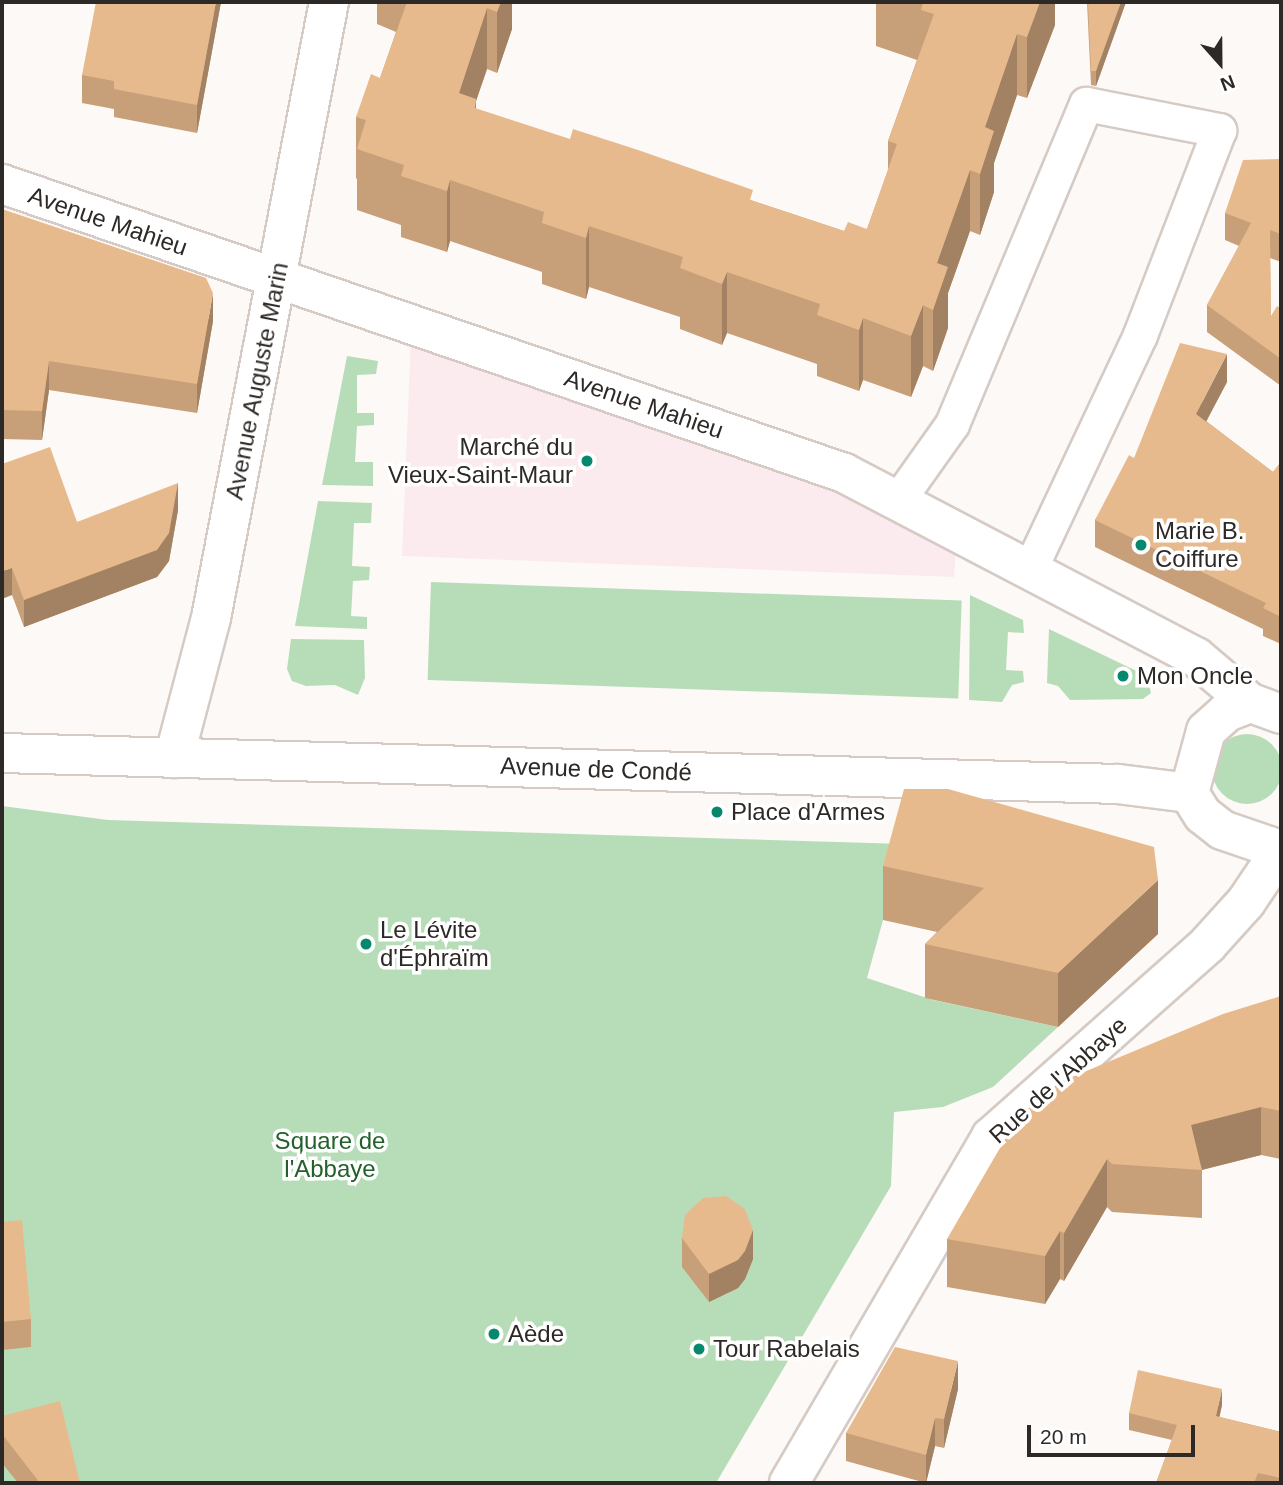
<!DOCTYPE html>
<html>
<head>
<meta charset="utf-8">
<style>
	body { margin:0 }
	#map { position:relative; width:1283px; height:1485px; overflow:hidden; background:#fdf9f6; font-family:Arial,sans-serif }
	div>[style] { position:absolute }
	.commercial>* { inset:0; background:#fbebef }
	.green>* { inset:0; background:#b7ddb8; transform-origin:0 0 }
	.round { border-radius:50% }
	.roads { filter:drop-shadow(2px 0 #d5cbc4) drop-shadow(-2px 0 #d5cbc4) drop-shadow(0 2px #d5cbc4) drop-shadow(0 -2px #d5cbc4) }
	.service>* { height:33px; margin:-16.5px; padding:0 16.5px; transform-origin:16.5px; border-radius:16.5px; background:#fff }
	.minor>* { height:38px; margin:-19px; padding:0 19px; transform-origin:19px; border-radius:19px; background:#fff }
	.tertiary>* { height:38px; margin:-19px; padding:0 19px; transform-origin:19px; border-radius:19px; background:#fff }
	.wall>* { inset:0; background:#c7a07a }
	.shaded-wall>* { inset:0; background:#a28263 }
	.building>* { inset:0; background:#e7ba8e }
	.dots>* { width:19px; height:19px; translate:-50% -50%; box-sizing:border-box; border:4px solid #fff; border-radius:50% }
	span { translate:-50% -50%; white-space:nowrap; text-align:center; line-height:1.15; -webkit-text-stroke:7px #fff; paint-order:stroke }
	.street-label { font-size:24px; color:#2d2926 }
	.poi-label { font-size:24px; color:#2d2926 }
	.right { translate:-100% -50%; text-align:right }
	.left { translate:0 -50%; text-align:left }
	.park-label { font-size:24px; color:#22612a }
	.frame { position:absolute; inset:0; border:4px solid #2d2926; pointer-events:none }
	.north { position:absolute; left:1185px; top:28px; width:70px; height:70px; -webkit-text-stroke:5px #fff; paint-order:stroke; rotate:159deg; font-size:19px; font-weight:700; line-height:28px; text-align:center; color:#2d2926 }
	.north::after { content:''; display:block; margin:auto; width:24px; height:32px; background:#2d2926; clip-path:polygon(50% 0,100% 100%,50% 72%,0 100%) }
	.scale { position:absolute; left:1027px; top:1425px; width:168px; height:32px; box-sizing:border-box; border:4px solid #2d2926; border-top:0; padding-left:9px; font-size:21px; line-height:24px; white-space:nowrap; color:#2d2926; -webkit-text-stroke:5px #fff; paint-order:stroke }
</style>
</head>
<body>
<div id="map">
	<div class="commercial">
		<div style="clip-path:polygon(411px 336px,814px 478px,956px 549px,954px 577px,402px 556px)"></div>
	</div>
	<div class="green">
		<div style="clip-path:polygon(347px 356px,378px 361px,376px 374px,357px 375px,357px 413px,374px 413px,374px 425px,357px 426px,355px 462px,373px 462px,373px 486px,322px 485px)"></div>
		<div style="clip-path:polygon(318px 501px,372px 503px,371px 523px,354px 523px,352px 566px,370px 567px,369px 580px,353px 581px,351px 616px,367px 617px,367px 629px,295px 626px)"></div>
		<div style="left:431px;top:582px;width:531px;height:98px;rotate:2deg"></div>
		<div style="clip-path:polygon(970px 595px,1023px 620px,1024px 633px,1008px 632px,1006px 670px,1023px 671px,1024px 682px,1012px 685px,1002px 702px,969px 700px)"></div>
		<div style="clip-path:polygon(1049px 629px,1147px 676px,1151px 693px,1143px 699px,1070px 700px,1058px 686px,1047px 683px)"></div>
		<div style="clip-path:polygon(291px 639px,364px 640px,365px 678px,358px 695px,335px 685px,306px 686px,292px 681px,287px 669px)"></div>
		<div class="round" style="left:1212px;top:734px;width:70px;height:70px"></div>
		<div style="clip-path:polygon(2px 806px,108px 820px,904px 844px,867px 978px,933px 1000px,1058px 1027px,993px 1087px,943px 1107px,894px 1112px,891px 1186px,716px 1483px,2px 1483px)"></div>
	</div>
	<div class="roads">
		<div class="service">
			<div style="left:898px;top:500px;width:93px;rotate:-54.6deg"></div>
			<div style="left:952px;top:424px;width:347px;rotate:-67.3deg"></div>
			<div style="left:1086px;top:104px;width:136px;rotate:11.1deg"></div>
			<div style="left:1219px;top:130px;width:220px;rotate:111.1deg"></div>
			<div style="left:1140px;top:335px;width:259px;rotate:115.2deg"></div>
		</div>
		<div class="minor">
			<div style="left:2px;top:184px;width:890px;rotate:18.94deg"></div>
			<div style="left:844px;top:473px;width:397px;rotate:27.6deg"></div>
			<div style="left:1196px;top:657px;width:71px;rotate:40.4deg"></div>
			<div style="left:174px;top:758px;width:145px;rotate:-75.2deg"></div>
			<div style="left:211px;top:618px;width:627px;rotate:-79.16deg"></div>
		</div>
		<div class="tertiary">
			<div style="left:1281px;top:714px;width:33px;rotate:-160deg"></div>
			<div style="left:1250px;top:703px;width:25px;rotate:159deg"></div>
			<div style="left:1227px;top:712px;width:28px;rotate:138deg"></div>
			<div style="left:1206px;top:731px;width:64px;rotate:105.3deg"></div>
			<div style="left:1189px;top:793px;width:26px;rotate:58deg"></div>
			<div style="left:1203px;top:815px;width:24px;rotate:38deg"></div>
			<div style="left:1222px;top:830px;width:62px;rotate:18.7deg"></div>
			<div style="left:2px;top:753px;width:1116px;rotate:1.59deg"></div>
			<div style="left:1118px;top:784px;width:72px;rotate:7.2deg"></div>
			<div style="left:789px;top:1483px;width:401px;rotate:-59.7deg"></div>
			<div style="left:991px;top:1137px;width:290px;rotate:-41.6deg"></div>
			<div style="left:1208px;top:944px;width:57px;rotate:-47.9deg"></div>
			<div style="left:1246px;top:902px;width:63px;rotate:-56.1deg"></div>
		</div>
	</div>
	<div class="wall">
		<div style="clip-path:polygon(221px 2px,197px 133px,114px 117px,114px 109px,82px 103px,82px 75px)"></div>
		<div style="clip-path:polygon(377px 2px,512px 2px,512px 29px,497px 73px,487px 69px,476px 101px,476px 109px,844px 231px,867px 229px,888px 170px,888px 141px,917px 60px,876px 46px,876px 2px,1055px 2px,1055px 25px,1027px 98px,1017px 95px,994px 163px,994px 192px,980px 235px,970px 231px,948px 293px,948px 328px,933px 371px,923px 366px,911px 397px,863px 380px,859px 391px,817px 376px,817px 364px,727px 333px,722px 345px,680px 329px,680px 317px,589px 287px,586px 299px,542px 284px,542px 272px,450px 241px,447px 252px,401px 237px,401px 225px,357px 210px,357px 179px,356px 178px,356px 117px,380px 78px,396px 32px,377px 24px)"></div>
		<div style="clip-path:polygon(1087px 2px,1126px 2px,1096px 86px,1091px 85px)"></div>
		<div style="clip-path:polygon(1281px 159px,1281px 262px,1270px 258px,1271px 316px,1281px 309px,1281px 386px,1207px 332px,1207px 305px,1239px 246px,1225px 240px,1225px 213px)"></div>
		<div style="clip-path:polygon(2px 209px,213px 321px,197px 413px,49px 390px,42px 440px,2px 439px)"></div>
		<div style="clip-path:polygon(1227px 382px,1206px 421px,1273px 472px,1281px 462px,1281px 644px,1263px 636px,1263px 629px,1095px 547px,1095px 520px,1134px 458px)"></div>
		<div style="clip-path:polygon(2px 464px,77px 522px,178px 510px,169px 561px,157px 577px,24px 627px,12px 595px)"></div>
		<div style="clip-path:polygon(948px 789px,1158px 934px,1058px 1027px,925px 998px,925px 944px,937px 932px,883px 920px,883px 866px)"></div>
		<div style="clip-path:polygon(1281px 996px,1281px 1159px,1261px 1155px,1202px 1170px,1202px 1218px,1112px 1212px,1107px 1207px,1064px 1281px,1060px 1279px,1045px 1304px,947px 1287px,947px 1239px)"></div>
		<div style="clip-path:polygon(2px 1222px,31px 1319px,31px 1347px,2px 1350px)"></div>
		<div style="clip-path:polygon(682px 1238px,753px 1259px,745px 1279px,738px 1288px,709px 1302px,682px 1267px)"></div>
		<div style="clip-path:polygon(958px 1389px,944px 1448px,935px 1446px,926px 1483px,846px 1461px,846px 1433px)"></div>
		<div style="clip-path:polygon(1222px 1405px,1219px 1417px,1281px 1432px,1281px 1483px,1156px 1483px,1172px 1440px,1129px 1430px,1129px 1413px)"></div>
		<div style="clip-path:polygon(2px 1416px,80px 1483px,18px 1483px,2px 1463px)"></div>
	</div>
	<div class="shaded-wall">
		<div style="clip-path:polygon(216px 2px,221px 2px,197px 133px,197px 105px)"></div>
		<div style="clip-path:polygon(501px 2px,512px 2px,512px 29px,497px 73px,497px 12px)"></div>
		<div style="clip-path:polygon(1040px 2px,1055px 2px,1055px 25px,1027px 98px,1027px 37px)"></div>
		<div style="clip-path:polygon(1121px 2px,1126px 2px,1096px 86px,1096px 71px)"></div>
		<div style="clip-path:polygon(487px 8px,487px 69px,476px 101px,476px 160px,459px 93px)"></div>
		<div style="clip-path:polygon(1017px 34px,1017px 95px,994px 163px,994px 192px,980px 235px,980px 174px,985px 127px)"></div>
		<div style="clip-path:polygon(970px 170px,970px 231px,948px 293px,948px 328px,933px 371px,933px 310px,937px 263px)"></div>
		<div style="clip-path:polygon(450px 180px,450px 241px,447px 252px,447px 191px)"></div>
		<div style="clip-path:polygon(589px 226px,589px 287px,586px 299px,586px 238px)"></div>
		<div style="clip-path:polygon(727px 272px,727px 333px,722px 345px,722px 284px)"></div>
		<div style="clip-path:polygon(213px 293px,213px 321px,197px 413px,197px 384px)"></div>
		<div style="clip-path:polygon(923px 305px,923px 366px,911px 397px,911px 336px)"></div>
		<div style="clip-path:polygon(863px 318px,863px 380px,859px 391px,859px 330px)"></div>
		<div style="clip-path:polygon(1227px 354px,1227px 382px,1196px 441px,1196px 414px)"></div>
		<div style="clip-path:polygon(49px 361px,49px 390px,42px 440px,42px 411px)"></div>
		<div style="clip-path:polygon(178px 483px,178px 510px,169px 561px,157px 577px,24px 627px,24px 600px)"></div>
		<div style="clip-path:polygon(12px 568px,12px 595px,2px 599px,2px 571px)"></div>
		<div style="clip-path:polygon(1158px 880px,1158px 934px,1058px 1027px,1058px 973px)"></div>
		<div style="clip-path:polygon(1261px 1107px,1261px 1155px,1201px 1170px,1191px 1125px)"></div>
		<div style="clip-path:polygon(1107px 1159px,1107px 1207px,1064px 1281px,1064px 1233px)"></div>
		<div style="clip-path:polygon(753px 1230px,753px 1259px,745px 1279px,738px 1288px,709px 1302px,709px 1274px)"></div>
		<div style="clip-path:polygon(1060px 1231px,1060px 1279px,1045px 1304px,1045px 1256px)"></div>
		<div style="clip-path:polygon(958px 1361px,958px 1389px,944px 1448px,944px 1419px)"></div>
		<div style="clip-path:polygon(1222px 1389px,1222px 1405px,1216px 1433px,1216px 1416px)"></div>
		<div style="clip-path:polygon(935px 1418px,935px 1446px,926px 1483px,926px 1455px)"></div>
	</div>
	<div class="building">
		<div style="clip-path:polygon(96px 2px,216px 2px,197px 105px,114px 89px,114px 81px,82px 75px)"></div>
		<div style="clip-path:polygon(407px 2px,501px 2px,497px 12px,487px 8px,459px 93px,476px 99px,475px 108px,570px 139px,573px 129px,638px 150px,753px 190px,750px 200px,844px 231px,848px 222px,867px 229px,897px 144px,888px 141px,934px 14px,921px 10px,923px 2px,1040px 2px,1027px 37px,1017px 34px,985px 127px,994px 131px,980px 174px,970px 170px,937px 263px,948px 267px,933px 310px,923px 305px,911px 336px,863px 318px,859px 330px,817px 315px,820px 304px,727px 272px,722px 284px,680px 268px,683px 257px,589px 226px,586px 238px,542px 223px,544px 212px,450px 180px,447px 191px,401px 176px,404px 165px,357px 149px,366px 120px,356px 117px,371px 74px,380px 78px)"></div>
		<div style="clip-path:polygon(1088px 2px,1121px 2px,1096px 71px,1091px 71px)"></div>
		<div style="clip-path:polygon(1281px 159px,1281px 234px,1270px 230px,1271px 316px,1277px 306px,1281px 309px,1281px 359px,1207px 305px,1251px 223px,1225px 213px,1243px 160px)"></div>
		<div style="clip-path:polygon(2px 209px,206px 278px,213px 293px,197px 384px,49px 361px,42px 411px,2px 410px)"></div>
		<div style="clip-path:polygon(1180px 343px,1227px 354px,1196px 414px,1273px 472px,1281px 462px,1281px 617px,1263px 608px,1266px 603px,1095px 520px,1129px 455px,1134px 458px)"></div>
		<div style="clip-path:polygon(50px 447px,77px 522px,178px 483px,169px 533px,157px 550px,24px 600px,12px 568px,2px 571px,2px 464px)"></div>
		<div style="clip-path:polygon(904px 789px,948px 789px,1154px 847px,1158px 880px,1058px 973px,925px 944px,984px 888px,883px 866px)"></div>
		<div style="clip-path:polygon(1281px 996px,1281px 1111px,1261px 1107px,1191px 1125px,1202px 1170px,1112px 1164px,1107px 1159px,1064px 1233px,1060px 1231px,1045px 1256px,947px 1239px,1018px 1117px,1060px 1082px,1223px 1014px)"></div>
		<div style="clip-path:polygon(726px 1196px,745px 1209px,753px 1230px,745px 1251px,738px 1260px,709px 1274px,682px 1238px,685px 1215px,703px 1198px)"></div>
		<div style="clip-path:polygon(22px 1220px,31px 1319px,2px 1322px,2px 1222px)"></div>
		<div style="clip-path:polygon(895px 1347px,958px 1361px,944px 1419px,935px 1418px,926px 1455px,846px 1433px)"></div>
		<div style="clip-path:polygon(1138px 1370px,1222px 1389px,1216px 1416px,1281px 1432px,1281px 1478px,1258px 1473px,1254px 1483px,1156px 1483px,1177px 1425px,1129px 1413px)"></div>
		<div style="clip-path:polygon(60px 1401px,80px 1483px,40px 1483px,2px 1434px,2px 1416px)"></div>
	</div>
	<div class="dots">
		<div style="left:587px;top:461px;background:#05886c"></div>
		<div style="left:1141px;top:545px;background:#05886c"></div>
		<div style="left:1123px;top:676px;background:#05886c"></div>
		<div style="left:717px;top:812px;background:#05886c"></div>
		<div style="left:366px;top:944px;background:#05886c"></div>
		<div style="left:494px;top:1334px;background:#05886c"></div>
		<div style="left:699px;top:1349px;background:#05886c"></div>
	</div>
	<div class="street-label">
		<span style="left:108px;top:221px;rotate:19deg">Avenue Mahieu</span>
		<span style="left:257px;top:381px;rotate:-79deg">Avenue Auguste Marin</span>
		<span style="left:644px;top:404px;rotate:19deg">Avenue Mahieu</span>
		<span style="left:596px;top:769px;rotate:2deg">Avenue de Condé</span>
		<span style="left:1058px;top:1080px;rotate:-42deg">Rue de l'Abbaye</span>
	</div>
	<div class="poi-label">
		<span class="right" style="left:573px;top:461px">Marché du<br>Vieux-Saint-Maur</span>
		<span class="left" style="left:1155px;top:545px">Marie B.<br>Coiffure</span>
		<span class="left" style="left:1137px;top:676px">Mon Oncle</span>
		<span class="left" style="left:731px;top:812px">Place d'Armes</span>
		<span class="left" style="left:380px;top:944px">Le Lévite<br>d'Éphraïm</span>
		<span class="left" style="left:508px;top:1334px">Aède</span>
		<span class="left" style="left:713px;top:1349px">Tour Rabelais</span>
	</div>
	<div class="park-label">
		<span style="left:330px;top:1155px">Square de<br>l'Abbaye</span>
	</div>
	<div class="frame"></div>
	<div class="north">N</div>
	<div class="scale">20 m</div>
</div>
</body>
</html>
